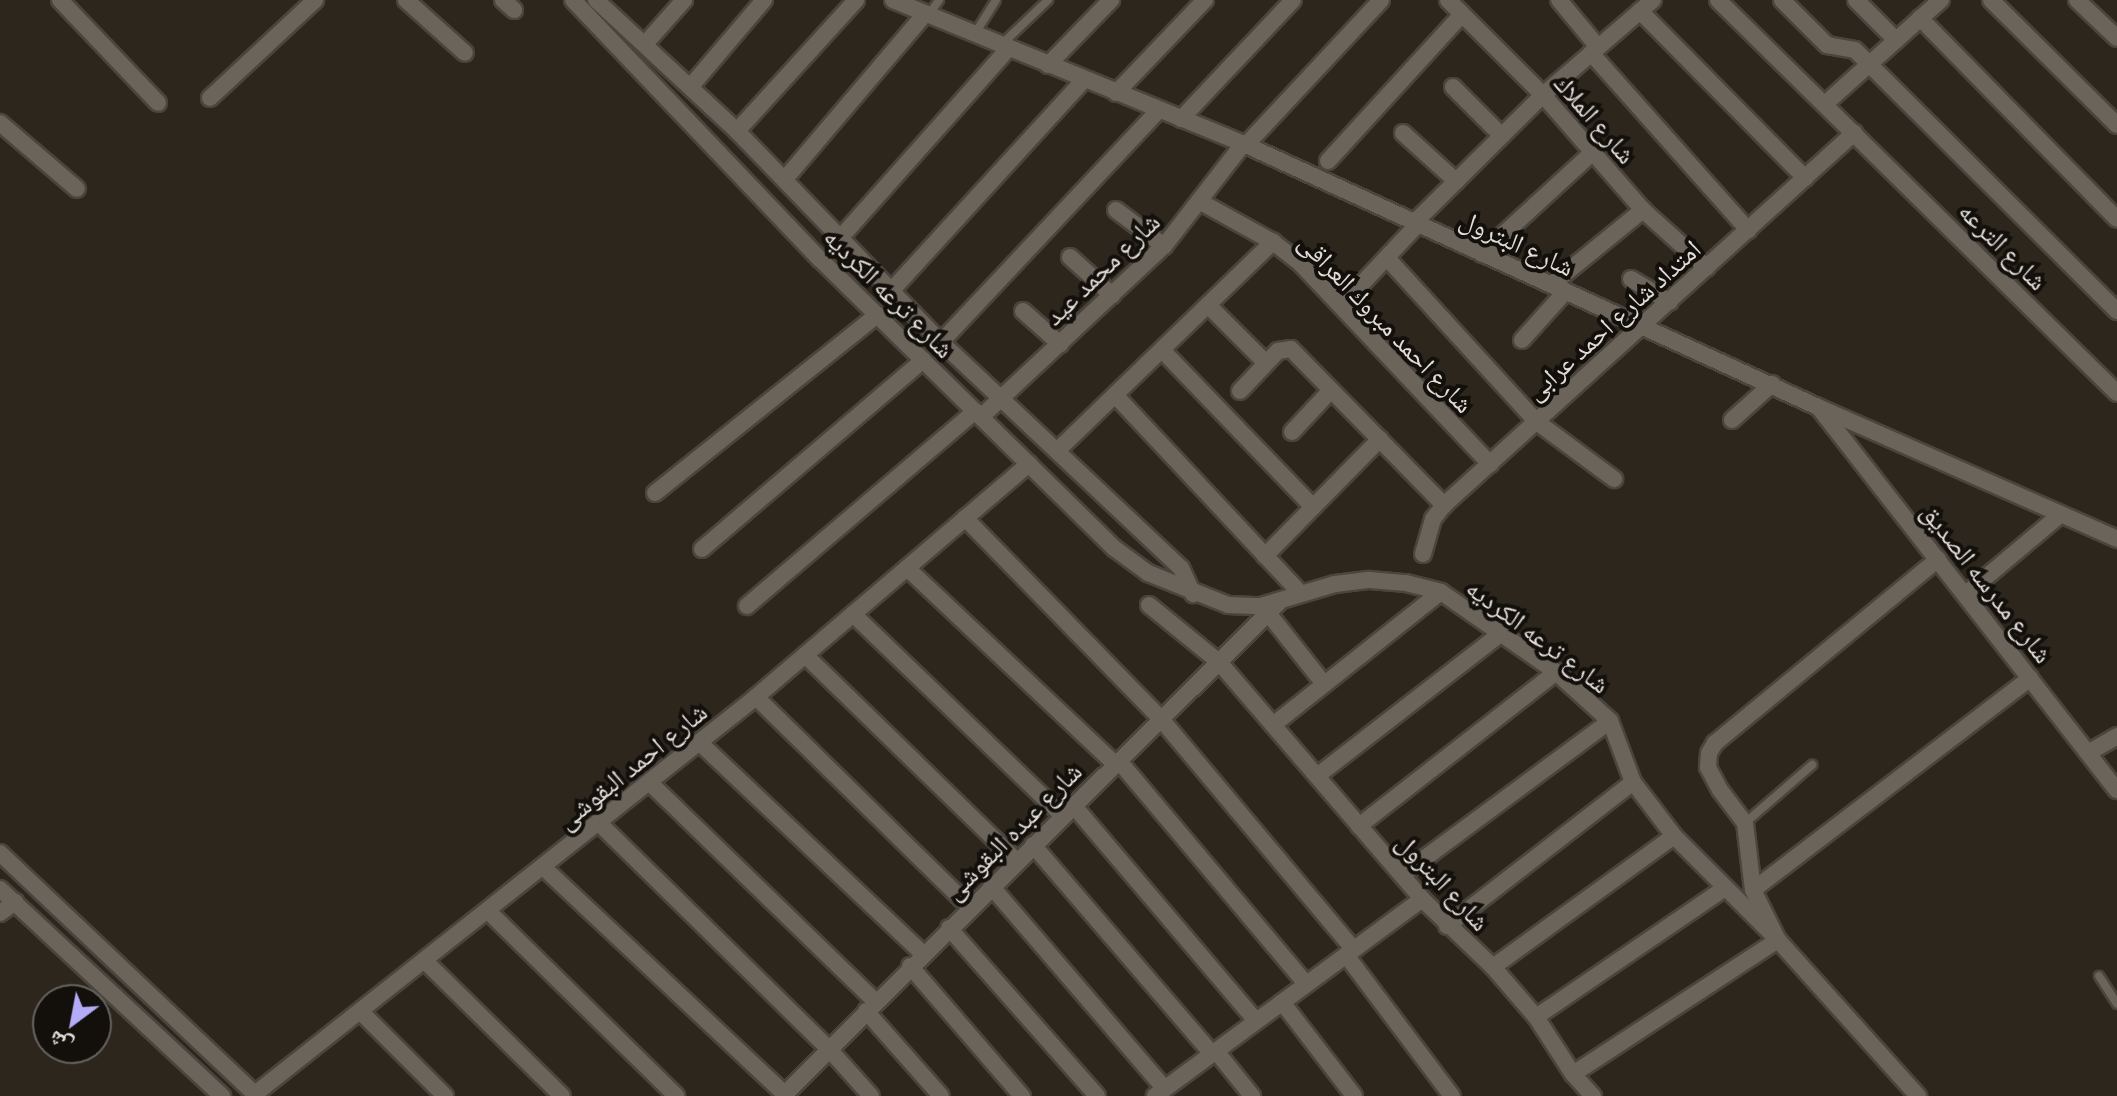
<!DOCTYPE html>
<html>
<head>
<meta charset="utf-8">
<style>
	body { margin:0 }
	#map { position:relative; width:2117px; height:1096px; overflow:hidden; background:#2d261d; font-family:Ubuntu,"Noto Naskh Arabic",sans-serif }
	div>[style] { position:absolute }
	.roads { filter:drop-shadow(2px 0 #4a453d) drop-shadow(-2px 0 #4a453d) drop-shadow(0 2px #4a453d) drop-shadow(0 -2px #4a453d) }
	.lane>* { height:8px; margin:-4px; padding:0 4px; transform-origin:4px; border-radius:4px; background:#6b645a }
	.street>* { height:16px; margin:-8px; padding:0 8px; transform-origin:8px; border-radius:8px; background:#6b645a }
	span { translate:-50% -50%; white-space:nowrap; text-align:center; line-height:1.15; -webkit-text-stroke:8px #13100c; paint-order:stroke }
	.street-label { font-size:26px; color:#e2ddd8 }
	.north { position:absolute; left:32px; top:984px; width:80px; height:80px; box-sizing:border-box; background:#13100c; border:2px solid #66625e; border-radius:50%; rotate:212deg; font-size:22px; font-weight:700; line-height:32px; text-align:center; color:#e2ddd8 }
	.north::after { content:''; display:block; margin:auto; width:28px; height:36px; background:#b5acf8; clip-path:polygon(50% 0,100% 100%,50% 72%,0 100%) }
</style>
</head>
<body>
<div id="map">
	<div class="roads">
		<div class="lane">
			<div style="left:929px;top:14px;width:17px;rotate:-54deg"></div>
			<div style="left:974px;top:35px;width:41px;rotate:-57.8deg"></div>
			<div style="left:1002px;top:44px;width:64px;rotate:-43.7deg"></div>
			<div style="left:1745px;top:823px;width:89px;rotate:-40.9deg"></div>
			<div style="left:2099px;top:976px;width:33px;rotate:57deg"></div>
		</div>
		<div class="street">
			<div style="left:60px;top:0;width:142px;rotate:46.4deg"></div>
			<div style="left:406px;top:0;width:79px;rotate:41.9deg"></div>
			<div style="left:503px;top:0;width:15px;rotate:42deg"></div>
			<div style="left:573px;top:0;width:359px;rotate:46.4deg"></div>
			<div style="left:821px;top:260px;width:411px;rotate:44.5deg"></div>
			<div style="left:1114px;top:548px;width:42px;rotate:36.3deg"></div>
			<div style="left:1148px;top:573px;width:86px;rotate:21.8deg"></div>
			<div style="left:1228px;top:605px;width:33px;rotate:2deg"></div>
			<div style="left:1261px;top:606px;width:77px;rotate:-16.6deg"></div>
			<div style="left:1335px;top:584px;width:35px;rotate:-7deg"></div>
			<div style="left:1370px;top:580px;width:36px;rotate:5deg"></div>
			<div style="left:1406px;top:583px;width:36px;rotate:14deg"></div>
			<div style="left:1441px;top:592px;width:140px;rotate:34.8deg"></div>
			<div style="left:1556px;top:672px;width:73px;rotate:42.2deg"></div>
			<div style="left:1610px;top:721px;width:65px;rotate:69.3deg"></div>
			<div style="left:1633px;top:782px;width:68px;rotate:52.8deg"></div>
			<div style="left:1674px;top:836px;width:147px;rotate:45deg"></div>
			<div style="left:1778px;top:940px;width:210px;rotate:48.1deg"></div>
			<div style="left:596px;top:0;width:192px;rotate:42.9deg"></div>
			<div style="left:737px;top:131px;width:293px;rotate:46deg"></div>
			<div style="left:941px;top:342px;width:330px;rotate:43.3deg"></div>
			<div style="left:1181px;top:568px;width:29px;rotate:65deg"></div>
			<div style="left:893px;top:0;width:382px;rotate:22.3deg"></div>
			<div style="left:1246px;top:145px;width:629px;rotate:24.61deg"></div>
			<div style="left:1818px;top:407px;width:327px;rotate:23.8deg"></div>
			<div style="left:1448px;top:0;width:134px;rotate:45deg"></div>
			<div style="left:1543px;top:95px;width:152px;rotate:49deg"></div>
			<div style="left:1643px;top:210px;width:86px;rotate:42.2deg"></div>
			<div style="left:1559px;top:0;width:61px;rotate:50.3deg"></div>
			<div style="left:1718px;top:0;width:560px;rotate:44.57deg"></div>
			<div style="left:1782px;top:0;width:64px;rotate:45deg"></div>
			<div style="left:1827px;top:45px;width:28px;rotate:10deg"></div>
			<div style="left:1855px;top:50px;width:370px;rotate:44.9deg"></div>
			<div style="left:1856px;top:0;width:57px;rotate:45deg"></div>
			<div style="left:1991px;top:0;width:177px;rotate:44.8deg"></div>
			<div style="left:2077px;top:0;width:55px;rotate:43.5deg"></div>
			<div style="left:1640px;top:11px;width:235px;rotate:45.3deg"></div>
			<div style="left:1920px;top:18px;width:281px;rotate:45.6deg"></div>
			<div style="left:645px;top:44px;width:59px;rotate:-48.4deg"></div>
			<div style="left:1591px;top:53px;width:237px;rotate:48.4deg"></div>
			<div style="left:1048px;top:65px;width:91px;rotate:-45.9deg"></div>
			<div style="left:691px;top:86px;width:113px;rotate:-49.7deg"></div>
			<div style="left:1453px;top:87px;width:69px;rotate:45deg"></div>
			<div style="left:1116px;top:93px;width:129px;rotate:-46.3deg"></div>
			<div style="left:210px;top:98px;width:144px;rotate:-43deg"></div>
			<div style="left:1825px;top:104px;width:156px;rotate:-41.9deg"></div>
			<div style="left:1181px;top:119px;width:163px;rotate:-46.7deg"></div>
			<div style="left:0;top:123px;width:101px;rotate:40.6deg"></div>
			<div style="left:737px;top:131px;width:177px;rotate:-47.7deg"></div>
			<div style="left:1403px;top:133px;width:72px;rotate:42.2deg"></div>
			<div style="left:1246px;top:145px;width:198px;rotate:-47deg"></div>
			<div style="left:1328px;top:161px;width:199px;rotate:-47.6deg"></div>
			<div style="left:785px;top:179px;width:216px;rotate:-49.7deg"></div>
			<div style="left:1199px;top:201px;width:85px;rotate:29deg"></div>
			<div style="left:1273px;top:242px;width:37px;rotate:38deg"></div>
			<div style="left:1302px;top:265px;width:274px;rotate:46.6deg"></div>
			<div style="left:1116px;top:210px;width:60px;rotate:36.9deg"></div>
			<div style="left:1415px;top:222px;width:180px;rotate:-44.8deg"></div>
			<div style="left:1543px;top:95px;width:145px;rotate:-40.8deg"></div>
			<div style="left:842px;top:236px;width:250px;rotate:-48.4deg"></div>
			<div style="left:1482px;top:254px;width:151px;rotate:-42.6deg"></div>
			<div style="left:1070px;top:257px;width:57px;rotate:42.1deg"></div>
			<div style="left:1387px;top:258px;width:222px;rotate:47.6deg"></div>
			<div style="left:1537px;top:422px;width:96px;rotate:36.5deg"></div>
			<div style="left:1631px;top:279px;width:45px;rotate:30.5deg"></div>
			<div style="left:1551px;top:285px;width:119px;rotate:-39.2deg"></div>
			<div style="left:892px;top:290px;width:285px;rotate:-47.6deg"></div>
			<div style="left:1208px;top:305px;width:82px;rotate:45deg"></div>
			<div style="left:1342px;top:305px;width:111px;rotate:-46.8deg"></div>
			<div style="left:1023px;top:311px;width:50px;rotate:41.7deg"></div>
			<div style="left:1522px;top:340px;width:64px;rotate:-48.1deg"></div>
			<div style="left:941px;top:342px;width:318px;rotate:-46.8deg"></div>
			<div style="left:1162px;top:350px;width:218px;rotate:46.1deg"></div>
			<div style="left:1240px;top:391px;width:55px;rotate:-46.5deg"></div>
			<div style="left:1278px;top:351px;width:13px;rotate:-9deg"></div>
			<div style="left:1291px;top:349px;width:219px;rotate:45.6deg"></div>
			<div style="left:1115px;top:395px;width:271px;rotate:46.9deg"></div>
			<div style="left:1820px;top:409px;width:483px;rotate:52.1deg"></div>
			<div style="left:981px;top:417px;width:250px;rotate:-43.1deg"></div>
			<div style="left:1164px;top:246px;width:129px;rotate:-52.2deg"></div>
			<div style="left:1732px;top:420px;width:54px;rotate:-42deg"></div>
			<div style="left:1292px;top:432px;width:57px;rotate:-47.1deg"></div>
			<div style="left:1057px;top:451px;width:301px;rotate:-44.1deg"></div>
			<div style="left:655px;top:493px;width:285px;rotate:-38.7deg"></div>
			<div style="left:965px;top:518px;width:281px;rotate:45.7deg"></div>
			<div style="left:1161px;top:719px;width:300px;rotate:50.1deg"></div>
			<div style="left:702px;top:549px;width:291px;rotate:-40.5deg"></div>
			<div style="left:1423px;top:554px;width:36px;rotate:-74deg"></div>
			<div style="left:1433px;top:519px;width:18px;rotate:-52deg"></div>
			<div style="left:1444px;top:505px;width:554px;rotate:-42.22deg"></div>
			<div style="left:1265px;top:556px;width:164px;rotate:-45.5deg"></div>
			<div style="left:907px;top:568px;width:286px;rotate:43.3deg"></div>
			<div style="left:1966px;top:594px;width:124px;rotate:-40.1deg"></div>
			<div style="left:1149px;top:605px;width:90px;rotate:39.2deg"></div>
			<div style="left:1219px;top:662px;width:312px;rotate:49.4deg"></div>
			<div style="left:1422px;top:899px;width:98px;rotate:43.8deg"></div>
			<div style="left:1493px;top:967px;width:66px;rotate:49.3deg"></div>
			<div style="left:1536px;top:1017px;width:68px;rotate:57deg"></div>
			<div style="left:1573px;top:1074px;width:30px;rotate:48deg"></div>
			<div style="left:747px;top:606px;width:300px;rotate:-40.5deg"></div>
			<div style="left:1268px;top:613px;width:90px;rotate:51.7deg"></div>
			<div style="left:853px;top:614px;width:291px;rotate:43.9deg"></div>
			<div style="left:805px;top:655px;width:296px;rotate:44.2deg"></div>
			<div style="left:756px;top:697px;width:300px;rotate:44.5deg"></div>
			<div style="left:1273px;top:725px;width:214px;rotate:-38.4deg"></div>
			<div style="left:699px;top:742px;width:308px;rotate:43.4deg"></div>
			<div style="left:2088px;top:753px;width:34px;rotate:-30deg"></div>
			<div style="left:1119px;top:761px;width:291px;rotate:50deg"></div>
			<div style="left:1317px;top:776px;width:232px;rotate:-37.8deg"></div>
			<div style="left:649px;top:782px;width:316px;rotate:44.1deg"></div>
			<div style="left:1073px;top:805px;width:283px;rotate:49.7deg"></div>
			<div style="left:599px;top:823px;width:322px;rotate:44.5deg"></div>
			<div style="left:829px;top:1049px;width:63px;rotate:48.2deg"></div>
			<div style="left:1359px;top:826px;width:250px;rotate:-38deg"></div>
			<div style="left:1033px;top:845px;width:275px;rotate:49.4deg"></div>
			<div style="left:0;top:853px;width:354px;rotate:43.4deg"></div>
			<div style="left:543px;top:867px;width:335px;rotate:43.2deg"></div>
			<div style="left:1402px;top:875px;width:259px;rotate:-36.5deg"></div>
			<div style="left:991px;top:886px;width:267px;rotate:49.4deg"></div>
			<div style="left:0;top:889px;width:304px;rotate:43deg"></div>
			<div style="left:1753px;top:890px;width:349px;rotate:-37.4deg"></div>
			<div style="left:488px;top:911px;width:264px;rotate:44.5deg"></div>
			<div style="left:0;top:913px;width:19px;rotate:-36deg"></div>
			<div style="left:1447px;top:926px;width:235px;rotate:-37.7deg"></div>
			<div style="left:949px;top:928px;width:224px;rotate:48.6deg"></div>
			<div style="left:1346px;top:955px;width:176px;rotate:53.1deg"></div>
			<div style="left:425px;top:961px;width:192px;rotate:44.6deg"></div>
			<div style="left:910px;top:966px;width:172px;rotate:49.3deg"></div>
			<div style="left:1493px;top:967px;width:223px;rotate:-35.9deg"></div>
			<div style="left:1282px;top:1002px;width:118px;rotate:52.5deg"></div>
			<div style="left:866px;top:1011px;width:113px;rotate:48.6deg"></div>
			<div style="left:361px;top:1012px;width:119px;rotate:45deg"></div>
			<div style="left:1536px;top:1017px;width:229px;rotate:-34.3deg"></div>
			<div style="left:1216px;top:1051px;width:58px;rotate:51.3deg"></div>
			<div style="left:1573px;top:1074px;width:245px;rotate:-33.2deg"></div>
			<div style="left:1778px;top:940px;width:56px;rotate:-116.6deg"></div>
			<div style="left:1753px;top:890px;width:67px;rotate:-96.8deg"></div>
			<div style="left:1745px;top:823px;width:41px;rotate:-127.1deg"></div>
			<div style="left:1720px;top:790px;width:26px;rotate:-118deg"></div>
			<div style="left:1708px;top:767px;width:14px;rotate:-86deg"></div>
			<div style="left:1709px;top:753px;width:12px;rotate:-59deg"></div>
			<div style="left:1715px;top:743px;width:289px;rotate:-39.5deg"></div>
			<div style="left:255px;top:1094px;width:639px;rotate:-38.39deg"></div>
			<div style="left:756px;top:697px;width:359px;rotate:-40.5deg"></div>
			<div style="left:783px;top:1096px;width:699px;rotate:-44.88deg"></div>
			<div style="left:1155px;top:1096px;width:332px;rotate:-36.4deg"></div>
		</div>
	</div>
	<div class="street-label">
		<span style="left:1595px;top:119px;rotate:49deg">شارع الملاك</span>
		<span style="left:1517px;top:243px;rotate:25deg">شارع البترول</span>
		<span style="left:2003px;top:246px;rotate:45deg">شارع الترعه</span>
		<span style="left:1102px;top:269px;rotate:-44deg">شارع محمد عيد</span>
		<span style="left:889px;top:293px;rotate:45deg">شارع ترعه الكرديه</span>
		<span style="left:1613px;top:320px;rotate:-42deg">امتداد شارع احمد عرابى</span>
		<span style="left:1386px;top:323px;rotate:46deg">شارع احمد مبروك العراقى</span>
		<span style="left:1987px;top:583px;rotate:52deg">شارع مدرسه الصديق</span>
		<span style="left:1538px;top:636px;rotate:37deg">شارع ترعه الكرديه</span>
		<span style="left:632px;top:766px;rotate:-39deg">شارع احمد البقوشى</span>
		<span style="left:1013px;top:831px;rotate:-45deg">شارع عبده البقوشى</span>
		<span style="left:1443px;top:882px;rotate:47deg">شارع البترول</span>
	</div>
	<div class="north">ش</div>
</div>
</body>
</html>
